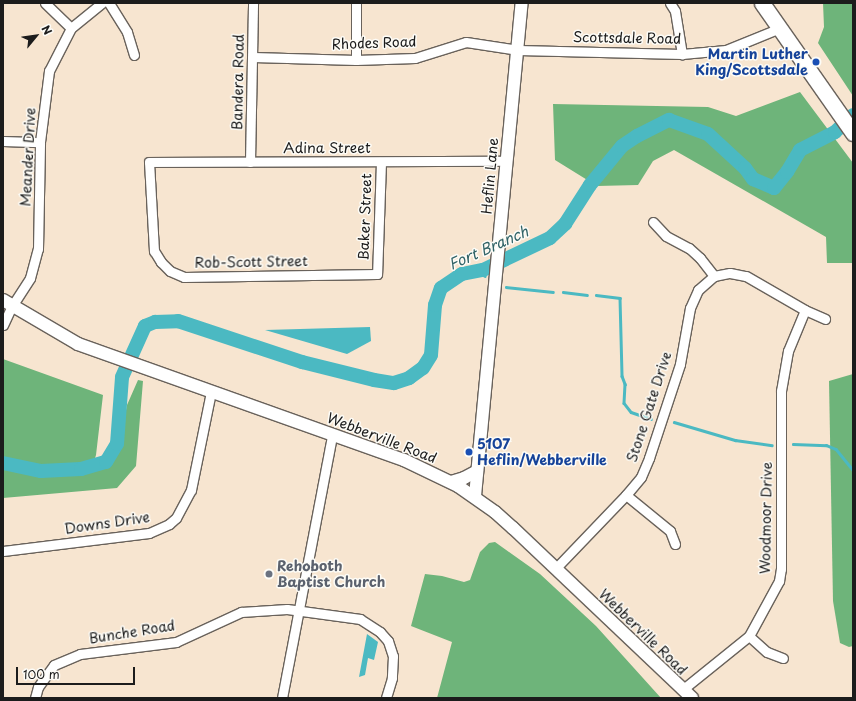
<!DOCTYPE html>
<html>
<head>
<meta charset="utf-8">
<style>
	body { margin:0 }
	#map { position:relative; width:856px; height:701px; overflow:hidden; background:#f7e5d0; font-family:"Playpen Sans",sans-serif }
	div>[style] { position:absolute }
	.forest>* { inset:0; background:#6eb47a }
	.water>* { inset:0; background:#4bb9c2 }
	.stream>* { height:2.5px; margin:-1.25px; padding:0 1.25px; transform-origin:1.25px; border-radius:1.25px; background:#4bb9c2 }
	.river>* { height:14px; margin:-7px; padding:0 7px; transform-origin:7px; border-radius:7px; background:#4bb9c2 }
	.roads { filter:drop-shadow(1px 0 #69625b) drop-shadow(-1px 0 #69625b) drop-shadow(0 1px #69625b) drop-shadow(0 -1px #69625b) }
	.minor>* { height:9px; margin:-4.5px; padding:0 4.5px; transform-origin:4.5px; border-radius:4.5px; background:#fff }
	.tertiary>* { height:12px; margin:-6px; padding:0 6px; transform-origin:6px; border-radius:6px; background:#fff }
	.primary>* { height:15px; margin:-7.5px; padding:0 7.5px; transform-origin:7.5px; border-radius:7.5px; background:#fff }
	.dots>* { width:11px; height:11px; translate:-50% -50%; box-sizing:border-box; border:2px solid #fdfcf7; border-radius:50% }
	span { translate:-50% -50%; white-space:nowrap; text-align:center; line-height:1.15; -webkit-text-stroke:3px #fdfcf7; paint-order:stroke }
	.street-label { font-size:14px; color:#1c1c1c }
	.transit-label { font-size:14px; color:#164399; font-weight:700 }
	.right { translate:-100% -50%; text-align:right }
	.left { translate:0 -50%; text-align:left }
	.worship-label { font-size:14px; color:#5b616d; font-weight:700 }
	.water-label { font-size:15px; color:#316367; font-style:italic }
	.frame { position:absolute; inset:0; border:4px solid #1c1c1c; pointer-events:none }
	.north { position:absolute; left:16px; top:16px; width:40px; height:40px; -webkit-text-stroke:3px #fdfcf7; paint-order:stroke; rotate:61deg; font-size:11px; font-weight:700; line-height:16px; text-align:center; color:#1c1c1c }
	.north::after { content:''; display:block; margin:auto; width:14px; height:18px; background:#1c1c1c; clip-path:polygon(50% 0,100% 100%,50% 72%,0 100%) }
	.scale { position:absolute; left:16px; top:667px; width:119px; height:18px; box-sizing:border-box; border:2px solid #1c1c1c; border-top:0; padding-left:5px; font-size:12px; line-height:14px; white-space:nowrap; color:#1c1c1c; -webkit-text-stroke:3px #fdfcf7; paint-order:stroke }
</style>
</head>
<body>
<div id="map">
	<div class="forest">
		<div style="clip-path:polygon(823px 3px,853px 3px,853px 96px,818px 43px,824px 27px)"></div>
		<div style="clip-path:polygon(800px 92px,853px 163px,853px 263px,827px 263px,826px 237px,674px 150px,653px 161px,638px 185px,597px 186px,555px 160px,553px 104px,708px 107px,736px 116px)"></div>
		<div style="clip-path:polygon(3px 359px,103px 395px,96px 455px,91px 471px,108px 465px,119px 447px,127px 405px,138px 380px,143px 381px,136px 466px,117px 488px,3px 498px)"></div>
		<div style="clip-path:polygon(853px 374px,853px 646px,849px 647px,840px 643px,833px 601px,829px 381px)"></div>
		<div style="clip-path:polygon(495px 542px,540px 574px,596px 626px,661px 698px,437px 698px,452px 642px,411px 626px,425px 574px,442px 576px,464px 582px,470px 580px,480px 552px,489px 543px)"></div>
	</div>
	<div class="water">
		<div style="clip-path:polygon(370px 327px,371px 341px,347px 354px,265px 330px)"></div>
		<div style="clip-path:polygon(367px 634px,378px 642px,374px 660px,368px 658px,365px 675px,359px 677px)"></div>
	</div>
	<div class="stream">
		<div style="left:476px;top:271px;width:10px;rotate:29deg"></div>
		<div style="left:506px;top:287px;width:47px;rotate:6.1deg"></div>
		<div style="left:563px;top:292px;width:24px;rotate:7deg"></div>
		<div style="left:596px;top:295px;width:24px;rotate:7deg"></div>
		<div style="left:620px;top:298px;width:78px;rotate:88.5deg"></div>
		<div style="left:622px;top:376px;width:9px;rotate:69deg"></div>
		<div style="left:625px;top:384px;width:19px;rotate:93deg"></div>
		<div style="left:624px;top:403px;width:11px;rotate:52deg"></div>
		<div style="left:631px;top:412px;width:21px;rotate:19deg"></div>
		<div style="left:674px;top:422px;width:64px;rotate:16.4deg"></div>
		<div style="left:735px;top:440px;width:37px;rotate:8deg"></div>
		<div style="left:793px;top:444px;width:33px;rotate:2deg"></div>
		<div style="left:826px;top:445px;width:11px;rotate:22deg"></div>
		<div style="left:836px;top:449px;width:27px;rotate:51deg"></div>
	</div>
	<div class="river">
		<div style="left:3px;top:463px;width:39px;rotate:12deg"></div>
		<div style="left:41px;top:471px;width:40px;rotate:-2.9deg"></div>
		<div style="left:81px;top:469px;width:26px;rotate:-16deg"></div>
		<div style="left:106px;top:462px;width:21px;rotate:-59deg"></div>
		<div style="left:117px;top:444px;width:67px;rotate:-85.7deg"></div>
		<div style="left:122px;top:377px;width:56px;rotate:-65.7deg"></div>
		<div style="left:145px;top:326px;width:11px;rotate:-22deg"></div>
		<div style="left:155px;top:322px;width:23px;rotate:-2deg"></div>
		<div style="left:178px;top:321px;width:131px;rotate:18.3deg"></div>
		<div style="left:302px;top:362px;width:74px;rotate:14deg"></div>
		<div style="left:374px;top:380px;width:20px;rotate:9deg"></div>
		<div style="left:394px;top:383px;width:16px;rotate:-18deg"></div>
		<div style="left:409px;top:378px;width:17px;rotate:-36deg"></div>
		<div style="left:423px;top:368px;width:15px;rotate:-58deg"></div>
		<div style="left:431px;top:355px;width:50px;rotate:-85.4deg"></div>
		<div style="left:435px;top:305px;width:18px;rotate:-71deg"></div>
		<div style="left:441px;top:288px;width:25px;rotate:-34deg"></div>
		<div style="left:462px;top:274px;width:21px;rotate:-11deg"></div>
		<div style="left:483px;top:270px;width:74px;rotate:-25.5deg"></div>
		<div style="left:550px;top:238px;width:21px;rotate:-43deg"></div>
		<div style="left:565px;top:224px;width:46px;rotate:-57.3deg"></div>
		<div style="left:590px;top:185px;width:50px;rotate:-50.6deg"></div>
		<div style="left:622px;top:146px;width:18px;rotate:-34deg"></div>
		<div style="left:637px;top:136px;width:36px;rotate:-27deg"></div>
		<div style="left:669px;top:120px;width:41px;rotate:19.7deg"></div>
		<div style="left:708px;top:134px;width:50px;rotate:42.6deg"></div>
		<div style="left:745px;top:168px;width:14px;rotate:54deg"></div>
		<div style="left:753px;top:179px;width:23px;rotate:23deg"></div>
		<div style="left:774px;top:188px;width:21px;rotate:-51deg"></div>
		<div style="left:787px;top:172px;width:26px;rotate:-59deg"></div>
		<div style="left:800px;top:150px;width:39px;rotate:-27deg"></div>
		<div style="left:835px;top:132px;width:25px;rotate:-43deg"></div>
	</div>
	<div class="roads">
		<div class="minor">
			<div style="left:45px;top:3px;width:36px;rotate:44deg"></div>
			<div style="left:109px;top:3px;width:34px;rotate:58deg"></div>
			<div style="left:127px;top:32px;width:24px;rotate:73deg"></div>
			<div style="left:356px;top:3px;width:57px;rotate:90deg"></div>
			<div style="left:670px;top:3px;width:9px;rotate:58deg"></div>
			<div style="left:675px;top:11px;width:44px;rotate:80.8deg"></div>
			<div style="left:253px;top:57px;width:103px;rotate:1.7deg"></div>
			<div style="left:356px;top:60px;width:59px;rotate:-1.9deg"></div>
			<div style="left:415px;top:58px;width:53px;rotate:-17.4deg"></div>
			<div style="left:466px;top:42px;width:53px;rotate:8.7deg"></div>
			<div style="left:518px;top:50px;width:164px;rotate:1.4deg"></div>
			<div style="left:682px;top:54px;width:44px;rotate:-5.2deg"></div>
			<div style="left:726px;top:50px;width:58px;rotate:-22.2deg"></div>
			<div style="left:3px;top:141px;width:37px;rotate:2deg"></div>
			<div style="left:250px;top:162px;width:159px;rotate:-88.9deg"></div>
			<div style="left:381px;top:162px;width:112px;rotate:92deg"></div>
			<div style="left:377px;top:274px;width:193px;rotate:179.1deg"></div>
			<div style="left:184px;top:277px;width:15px;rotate:-157deg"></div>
			<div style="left:170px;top:271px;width:13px;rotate:-135deg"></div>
			<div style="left:161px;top:262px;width:13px;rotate:-122deg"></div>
			<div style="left:154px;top:251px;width:89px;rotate:-93.2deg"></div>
			<div style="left:149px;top:162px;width:357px;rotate:-0.2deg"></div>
			<div style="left:653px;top:222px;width:19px;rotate:47deg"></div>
			<div style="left:666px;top:236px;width:26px;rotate:28deg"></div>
			<div style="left:689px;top:248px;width:15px;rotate:42deg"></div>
			<div style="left:700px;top:258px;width:23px;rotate:52deg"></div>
			<div style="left:714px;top:276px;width:16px;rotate:-11deg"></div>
			<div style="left:730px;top:273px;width:16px;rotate:11deg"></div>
			<div style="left:746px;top:276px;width:68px;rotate:30deg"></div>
			<div style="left:805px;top:310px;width:22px;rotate:24deg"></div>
			<div style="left:3px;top:325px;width:21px;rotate:-65deg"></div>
			<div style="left:12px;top:306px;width:33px;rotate:-57deg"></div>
			<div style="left:30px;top:278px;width:30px;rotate:-75deg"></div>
			<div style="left:38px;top:249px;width:107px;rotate:-88.9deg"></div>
			<div style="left:40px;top:142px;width:72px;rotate:-82.8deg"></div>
			<div style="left:49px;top:71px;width:48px;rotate:-62.9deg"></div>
			<div style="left:71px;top:28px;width:40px;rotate:-39deg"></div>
			<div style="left:626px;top:495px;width:57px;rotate:39.3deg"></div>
			<div style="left:670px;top:531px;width:14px;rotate:69deg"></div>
			<div style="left:3px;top:551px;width:147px;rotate:-7deg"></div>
			<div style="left:149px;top:533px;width:22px;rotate:-24deg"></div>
			<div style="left:169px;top:524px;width:9px;rotate:-41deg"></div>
			<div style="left:176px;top:518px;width:32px;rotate:-62deg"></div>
			<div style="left:191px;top:490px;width:100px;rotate:-78.5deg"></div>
			<div style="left:555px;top:569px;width:103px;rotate:-46.2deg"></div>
			<div style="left:626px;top:495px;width:23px;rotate:-50deg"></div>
			<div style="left:641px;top:477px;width:21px;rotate:-67deg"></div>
			<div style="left:649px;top:458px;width:99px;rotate:-71.7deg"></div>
			<div style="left:680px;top:364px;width:57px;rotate:-79.9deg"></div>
			<div style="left:690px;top:308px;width:20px;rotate:-66deg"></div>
			<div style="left:698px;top:290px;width:21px;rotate:-41deg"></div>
			<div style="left:749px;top:636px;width:24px;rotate:42deg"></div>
			<div style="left:767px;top:652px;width:17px;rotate:21deg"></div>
			<div style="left:682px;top:690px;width:86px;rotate:-38.9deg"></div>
			<div style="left:749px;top:636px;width:63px;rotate:-61.4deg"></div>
			<div style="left:779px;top:581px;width:12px;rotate:-81deg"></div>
			<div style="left:781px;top:569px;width:178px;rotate:-90deg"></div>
			<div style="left:781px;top:391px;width:41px;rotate:-80.1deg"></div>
			<div style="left:788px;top:351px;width:44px;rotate:-67.5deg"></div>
			<div style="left:35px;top:698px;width:11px;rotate:-75deg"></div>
			<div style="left:38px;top:687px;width:27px;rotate:-54deg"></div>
			<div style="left:54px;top:665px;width:28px;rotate:-23deg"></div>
			<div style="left:80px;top:654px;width:97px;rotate:-7.1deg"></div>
			<div style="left:176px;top:642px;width:72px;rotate:-24.8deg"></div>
			<div style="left:241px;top:612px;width:46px;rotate:-3.7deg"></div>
			<div style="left:287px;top:609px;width:74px;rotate:7.8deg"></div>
			<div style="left:360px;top:619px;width:24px;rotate:33deg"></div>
			<div style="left:380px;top:632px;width:12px;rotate:48deg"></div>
			<div style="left:388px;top:641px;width:16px;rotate:72deg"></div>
			<div style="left:393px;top:656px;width:22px;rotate:93deg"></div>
			<div style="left:392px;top:678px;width:21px;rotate:107deg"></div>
			<div style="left:282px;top:698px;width:268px;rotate:-79.2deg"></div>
		</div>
		<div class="tertiary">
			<div style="left:3px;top:300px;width:87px;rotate:30.4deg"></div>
			<div style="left:78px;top:344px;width:346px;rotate:19.6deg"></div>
			<div style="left:404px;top:460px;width:60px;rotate:25.7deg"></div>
			<div style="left:458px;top:486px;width:45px;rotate:35.1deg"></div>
			<div style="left:495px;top:512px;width:24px;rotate:42deg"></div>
			<div style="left:513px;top:528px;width:247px;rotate:43.5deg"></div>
			<div style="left:451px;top:482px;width:14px;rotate:-17deg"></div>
			<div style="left:464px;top:478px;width:15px;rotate:-28deg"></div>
			<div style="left:475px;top:496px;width:495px;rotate:-84.6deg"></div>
		</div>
		<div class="primary">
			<div style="left:762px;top:3px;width:159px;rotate:55deg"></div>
		</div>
	</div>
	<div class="dots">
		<div style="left:816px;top:62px;background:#1a4fb4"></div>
		<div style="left:469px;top:452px;background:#1a4fb4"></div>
		<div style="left:269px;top:574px;background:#6b7280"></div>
	</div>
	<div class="street-label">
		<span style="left:627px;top:38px;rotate:1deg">Scottsdale Road</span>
		<span style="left:374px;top:43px;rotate:-2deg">Rhodes Road</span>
		<span style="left:238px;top:82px;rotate:-89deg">Bandera Road</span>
		<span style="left:327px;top:148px">Adina Street</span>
		<span style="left:28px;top:157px;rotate:-87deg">Meander Drive</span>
		<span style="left:490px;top:176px;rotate:-85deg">Heflin Lane</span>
		<span style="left:365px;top:217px;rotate:-88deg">Baker Street</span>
		<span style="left:251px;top:262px;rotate:-1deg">Rob-Scott Street</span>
		<span style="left:649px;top:407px;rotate:-72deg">Stone Gate Drive</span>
		<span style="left:382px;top:438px;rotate:21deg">Webberville Road</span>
		<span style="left:766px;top:518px;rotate:-89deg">Woodmoor Drive</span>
		<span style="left:107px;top:523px;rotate:-8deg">Downs Drive</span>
		<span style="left:132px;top:632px;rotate:-9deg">Bunche Road</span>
		<span style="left:643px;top:632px;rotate:44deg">Webberville Road</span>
	</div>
	<div class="transit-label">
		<span class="right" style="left:808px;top:62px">Martin Luther<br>King/Scottsdale</span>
		<span class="left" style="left:477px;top:452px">5107<br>Heflin/Webberville</span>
	</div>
	<div class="worship-label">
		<span class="left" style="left:277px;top:574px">Rehoboth<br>Baptist Church</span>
	</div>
	<div class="water-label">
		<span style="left:488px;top:247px;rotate:-24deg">Fort Branch</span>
	</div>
	<div class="frame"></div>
	<div class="north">N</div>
	<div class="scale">100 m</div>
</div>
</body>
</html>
